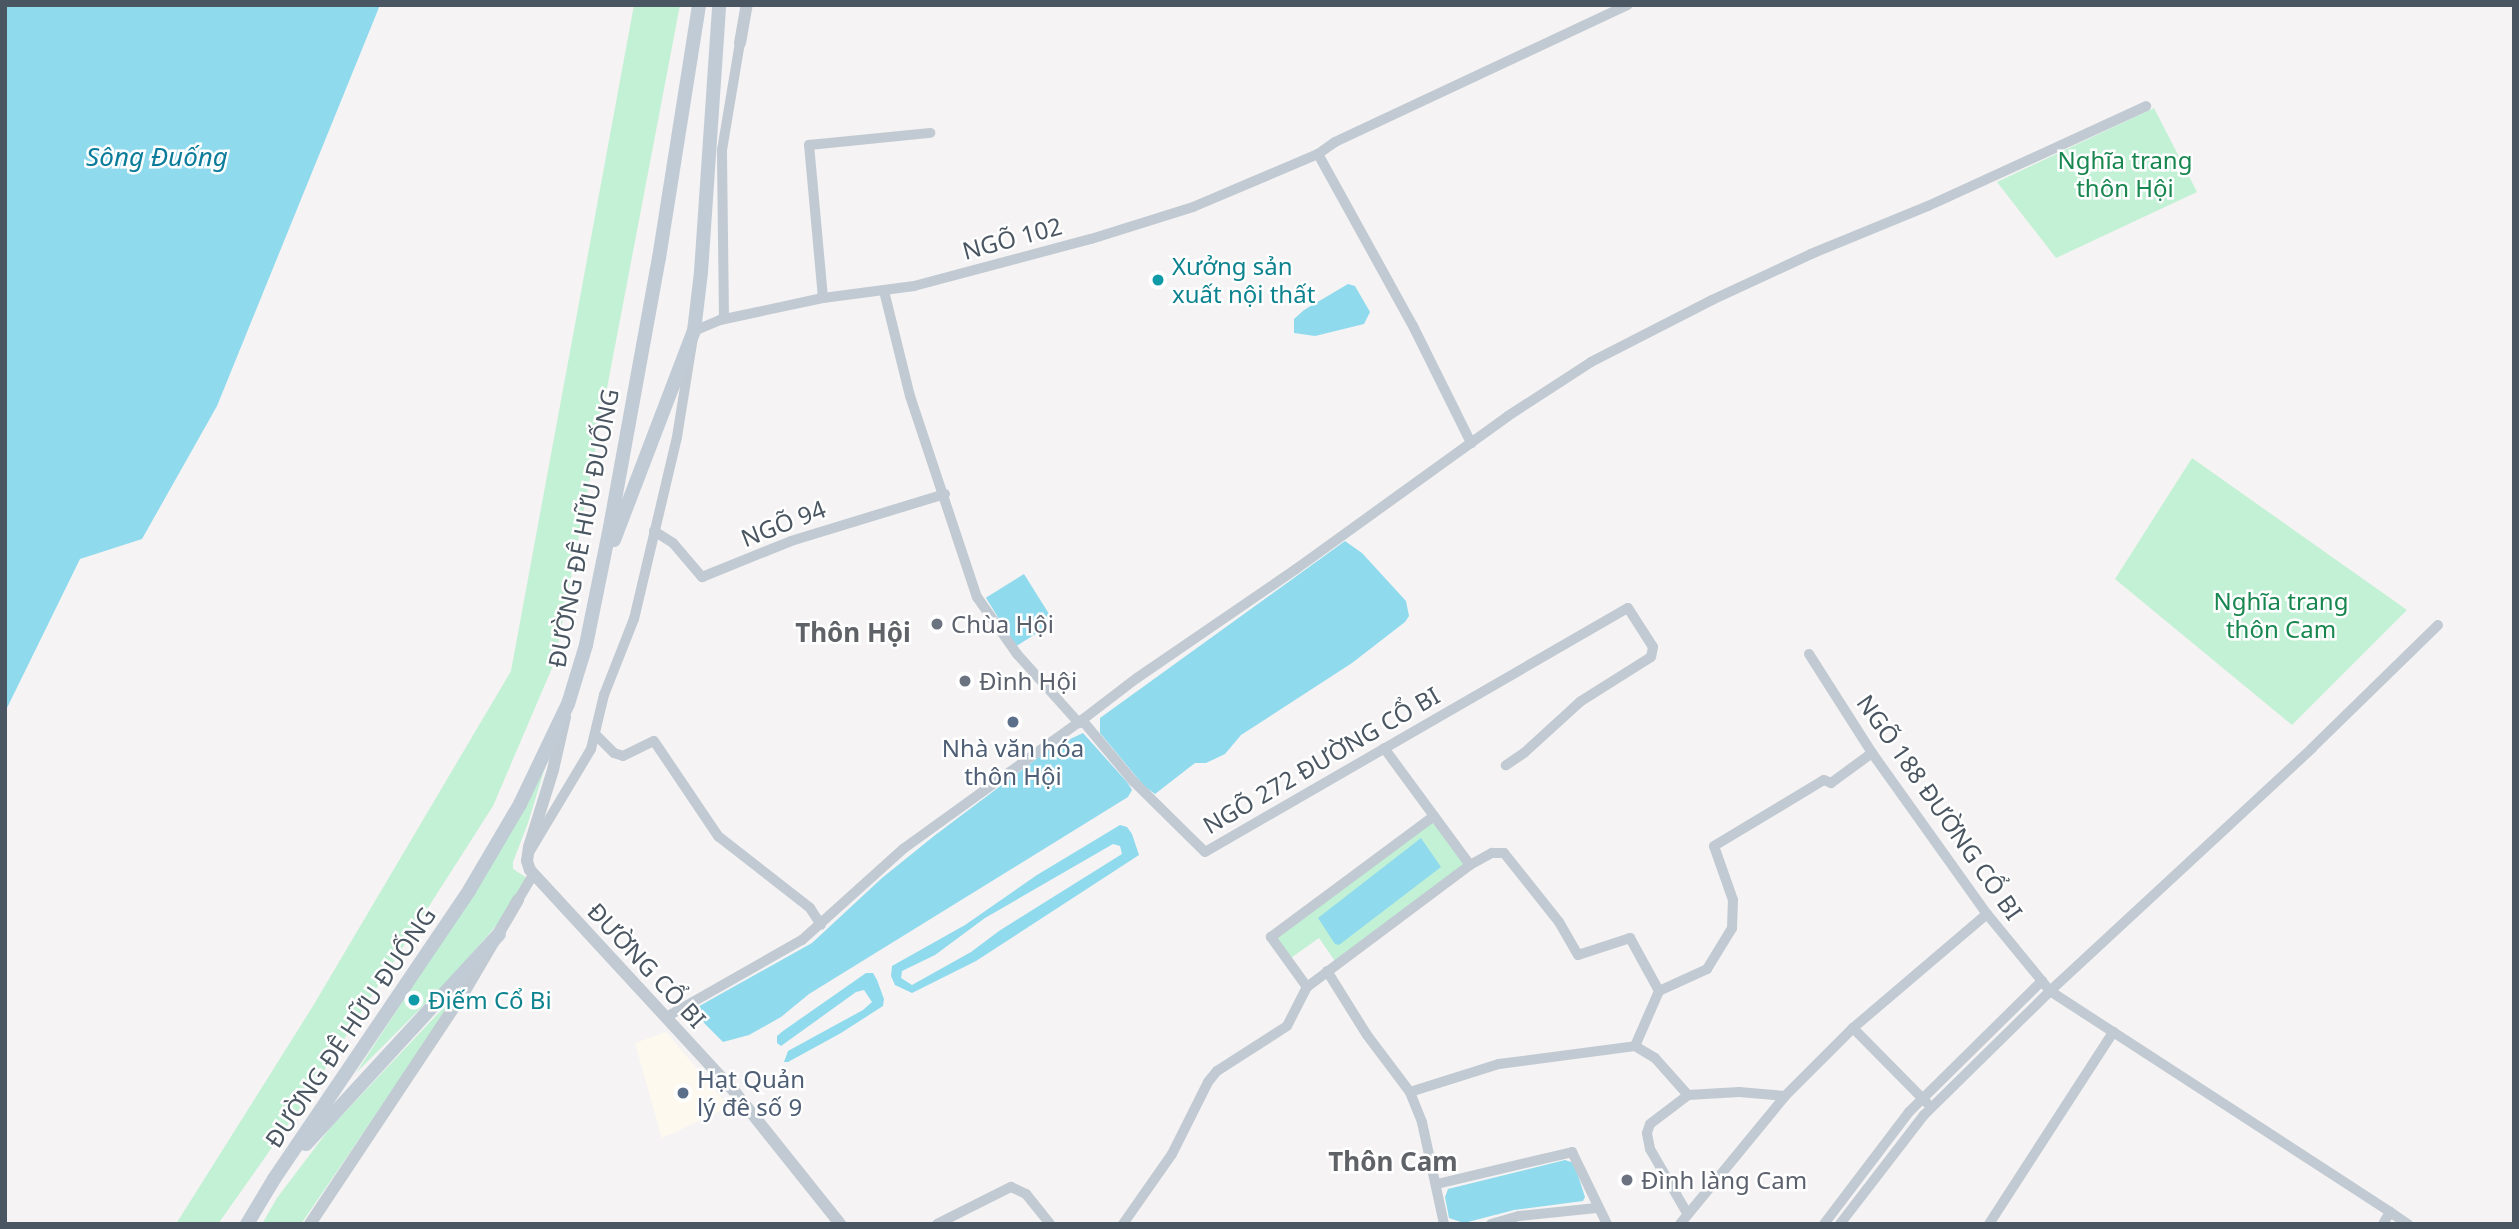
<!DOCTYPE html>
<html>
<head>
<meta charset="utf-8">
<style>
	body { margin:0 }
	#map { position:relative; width:2519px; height:1229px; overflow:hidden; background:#f5f3f3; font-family:"Noto Sans",sans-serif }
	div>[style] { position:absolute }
	.commercial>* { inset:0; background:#fdf9ef }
	.green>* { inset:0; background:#c3f1d5 }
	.water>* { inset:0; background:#90daee; transform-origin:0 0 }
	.minor>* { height:10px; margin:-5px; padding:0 5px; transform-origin:5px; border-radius:5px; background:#c1cad2 }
	.tertiary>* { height:12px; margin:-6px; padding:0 6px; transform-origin:6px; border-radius:6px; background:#c1cad2 }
	.secondary>* { height:14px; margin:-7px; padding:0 7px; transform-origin:7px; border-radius:7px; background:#c1cbd6 }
	.dots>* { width:19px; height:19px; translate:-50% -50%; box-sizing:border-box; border:4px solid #fff; border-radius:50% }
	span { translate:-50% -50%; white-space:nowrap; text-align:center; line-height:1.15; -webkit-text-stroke:5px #fff; paint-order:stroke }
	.park-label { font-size:24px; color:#17864f }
	.street-label { font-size:24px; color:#4a5661 }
	.culture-label { font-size:24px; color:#0d838f }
	.left { translate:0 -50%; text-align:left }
	.worship-label { font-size:24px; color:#5b616d }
	.service-label { font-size:24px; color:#4e5e75 }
	.water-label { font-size:26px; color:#0c7c9b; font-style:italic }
	.neighbourhood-label { font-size:26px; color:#5f6368; font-weight:700 }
	.frame { position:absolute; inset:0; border:7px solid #4a5661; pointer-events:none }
</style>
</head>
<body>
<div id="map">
	<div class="commercial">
		<div style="clip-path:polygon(666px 1032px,729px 1107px,662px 1138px,635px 1043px)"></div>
	</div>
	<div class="green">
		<div style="clip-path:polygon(634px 5px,680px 5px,555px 661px,493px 806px,302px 1105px,218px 1224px,176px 1224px,313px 1006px,511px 671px)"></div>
		<div style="clip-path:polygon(2154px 108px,2197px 192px,2056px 258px,1997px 182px)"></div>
		<div style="clip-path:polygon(2192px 458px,2407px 610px,2292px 725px,2115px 579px)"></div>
		<div style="clip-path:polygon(550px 751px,528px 823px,513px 862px,513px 869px,527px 878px,501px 920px,450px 979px,356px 1073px,491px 865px)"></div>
		<div style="clip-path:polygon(1434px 816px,1470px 865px,1337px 964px,1319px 938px,1288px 960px,1271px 937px)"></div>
		<div style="clip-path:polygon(463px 987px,301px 1224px,262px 1224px,277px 1198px,330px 1128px)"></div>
	</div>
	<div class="water">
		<div style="clip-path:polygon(5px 5px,380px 5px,217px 406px,142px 539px,80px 559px,5px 712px)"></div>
		<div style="clip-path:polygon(1348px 284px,1355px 286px,1370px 312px,1364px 324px,1315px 336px,1294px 333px,1294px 319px,1304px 310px)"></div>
		<div style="clip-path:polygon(1345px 541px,1362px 553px,1406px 601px,1409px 616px,1405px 622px,1352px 663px,1241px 735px,1225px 754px,1206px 763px,1195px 763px,1155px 794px,1144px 786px,1100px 733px,1100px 718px)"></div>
		<div style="left:1024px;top:574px;width:57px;height:45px;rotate:58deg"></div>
		<div style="clip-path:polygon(1083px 733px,1127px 782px,1132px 790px,1128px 797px,809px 994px,781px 1017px,749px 1035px,723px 1042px,705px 1024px,694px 1009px,812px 943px,882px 878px,934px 836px,1051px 748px)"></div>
		<div style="clip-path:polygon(evenodd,1120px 825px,1127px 827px,1132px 834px,1139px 855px,976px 961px,912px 993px,895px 985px,891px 976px,892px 966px,965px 925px,1037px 875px,1120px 825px,1113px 844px,1120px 846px,1122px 854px,999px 931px,971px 952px,912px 985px,901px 978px,902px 971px,935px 955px,985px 918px,1113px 844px)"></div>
		<div style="clip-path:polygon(1421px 838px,1441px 867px,1339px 945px,1335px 944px,1318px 918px)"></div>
		<div style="clip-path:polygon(866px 973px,873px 973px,877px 980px,884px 999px,883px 1006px,841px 1033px,788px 1062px,784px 1062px,788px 1051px,863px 1010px,872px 1002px,864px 990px,856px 992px,781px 1046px,777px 1043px,777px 1036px,783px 1031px)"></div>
		<div style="clip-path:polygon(1565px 1160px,1574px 1163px,1585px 1197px,1583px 1201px,1514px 1210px,1464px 1223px,1449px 1218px,1445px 1197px,1448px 1189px)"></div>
	</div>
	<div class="minor">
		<div style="left:1318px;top:154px;width:196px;rotate:61.1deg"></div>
		<div style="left:1413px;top:326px;width:131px;rotate:63.6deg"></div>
		<div style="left:884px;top:291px;width:108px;rotate:76.1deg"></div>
		<div style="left:910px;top:396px;width:212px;rotate:71.6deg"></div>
		<div style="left:977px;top:597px;width:70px;rotate:54.9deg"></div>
		<div style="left:1017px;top:654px;width:93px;rotate:48.1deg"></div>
		<div style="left:823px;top:298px;width:154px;rotate:-95.2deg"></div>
		<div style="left:809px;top:145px;width:122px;rotate:-5.7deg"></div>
		<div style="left:724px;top:319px;width:169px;rotate:-90.7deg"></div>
		<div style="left:722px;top:150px;width:109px;rotate:-80.5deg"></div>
		<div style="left:654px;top:531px;width:22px;rotate:32deg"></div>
		<div style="left:673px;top:543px;width:45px;rotate:49.5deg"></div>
		<div style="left:702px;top:577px;width:96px;rotate:-22deg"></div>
		<div style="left:791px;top:541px;width:161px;rotate:-17deg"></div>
		<div style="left:1809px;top:654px;width:117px;rotate:57.5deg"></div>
		<div style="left:1872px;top:753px;width:198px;rotate:54.5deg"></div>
		<div style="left:1987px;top:914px;width:99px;rotate:50.7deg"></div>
		<div style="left:2050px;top:991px;width:406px;rotate:33deg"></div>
		<div style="left:1082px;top:720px;width:69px;rotate:-37.4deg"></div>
		<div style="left:1137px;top:678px;width:193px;rotate:-34.4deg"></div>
		<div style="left:1296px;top:569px;width:261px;rotate:-35.8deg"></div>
		<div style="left:1508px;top:416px;width:99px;rotate:-33deg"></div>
		<div style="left:1591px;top:362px;width:136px;rotate:-27.1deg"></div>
		<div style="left:1712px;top:300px;width:109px;rotate:-24.9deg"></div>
		<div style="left:1811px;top:254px;width:126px;rotate:-22.3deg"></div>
		<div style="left:1928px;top:206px;width:240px;rotate:-24.6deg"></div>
		<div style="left:595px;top:734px;width:27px;rotate:45deg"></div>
		<div style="left:614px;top:753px;width:9px;rotate:18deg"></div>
		<div style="left:623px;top:756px;width:34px;rotate:-26deg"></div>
		<div style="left:654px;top:741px;width:115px;rotate:56deg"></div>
		<div style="left:718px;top:836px;width:117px;rotate:38deg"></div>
		<div style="left:810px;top:908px;width:20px;rotate:57deg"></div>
		<div style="left:530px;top:851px;width:119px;rotate:-59.1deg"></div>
		<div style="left:591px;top:749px;width:56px;rotate:-76.5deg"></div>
		<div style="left:604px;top:695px;width:82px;rotate:-68.5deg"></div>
		<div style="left:634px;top:619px;width:187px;rotate:-76.7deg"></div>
		<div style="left:677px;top:437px;width:107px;rotate:-80.9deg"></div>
		<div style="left:694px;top:331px;width:28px;rotate:-23deg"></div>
		<div style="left:720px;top:320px;width:105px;rotate:-12.1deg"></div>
		<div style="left:823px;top:298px;width:92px;rotate:-7.5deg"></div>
		<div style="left:914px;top:286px;width:183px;rotate:-14.9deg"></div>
		<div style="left:1091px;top:239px;width:107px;rotate:-17.4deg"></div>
		<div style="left:1193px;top:207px;width:136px;rotate:-23deg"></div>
		<div style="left:1318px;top:154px;width:21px;rotate:-35deg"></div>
		<div style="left:1335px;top:142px;width:323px;rotate:-25.1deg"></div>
		<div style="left:1470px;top:865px;width:25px;rotate:-29deg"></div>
		<div style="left:1492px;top:853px;width:12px"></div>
		<div style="left:1504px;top:853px;width:88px;rotate:51.4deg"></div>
		<div style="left:1559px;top:922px;width:38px;rotate:60deg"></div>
		<div style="left:1578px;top:955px;width:55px;rotate:-18.1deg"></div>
		<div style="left:1630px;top:938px;width:60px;rotate:61.3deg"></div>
		<div style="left:518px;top:900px;width:29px;rotate:-59deg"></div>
		<div style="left:1327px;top:971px;width:75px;rotate:58deg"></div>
		<div style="left:1367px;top:1035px;width:71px;rotate:53deg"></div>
		<div style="left:1307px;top:987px;width:62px;rotate:-125.8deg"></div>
		<div style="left:1271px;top:937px;width:203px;rotate:-36.6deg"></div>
		<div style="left:668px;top:1016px;width:154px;rotate:-29.6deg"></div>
		<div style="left:802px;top:940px;width:136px;rotate:-42deg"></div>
		<div style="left:903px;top:849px;width:221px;rotate:-35.8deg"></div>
		<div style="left:1082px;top:720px;width:80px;rotate:50.1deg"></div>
		<div style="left:1133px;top:781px;width:101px;rotate:44.6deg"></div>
		<div style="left:1205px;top:852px;width:488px;rotate:-30deg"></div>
		<div style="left:1628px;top:608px;width:46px;rotate:57.3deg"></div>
		<div style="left:1653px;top:647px;width:10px;rotate:101deg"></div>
		<div style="left:1651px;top:657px;width:83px;rotate:147.8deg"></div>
		<div style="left:1581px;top:701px;width:77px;rotate:137.6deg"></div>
		<div style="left:1524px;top:753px;width:22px;rotate:146deg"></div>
		<div style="left:1853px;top:1028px;width:105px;rotate:45.4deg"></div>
		<div style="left:1635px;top:1046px;width:23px;rotate:31deg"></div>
		<div style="left:1655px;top:1058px;width:50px;rotate:48.3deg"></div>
		<div style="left:1437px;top:1184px;width:139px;rotate:-13.3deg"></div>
		<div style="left:1572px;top:1152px;width:80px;rotate:64.1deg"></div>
		<div style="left:1687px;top:1213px;width:74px;rotate:-120deg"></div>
		<div style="left:1650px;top:1149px;width:16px;rotate:-101deg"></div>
		<div style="left:1647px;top:1133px;width:9px;rotate:-72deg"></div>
		<div style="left:1650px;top:1124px;width:48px;rotate:-37.3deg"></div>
		<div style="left:1688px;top:1095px;width:51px;rotate:-3.4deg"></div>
		<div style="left:1739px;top:1092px;width:46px;rotate:5deg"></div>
		<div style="left:937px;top:1224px;width:83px;rotate:-26.6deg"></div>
		<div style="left:1011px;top:1187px;width:17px;rotate:25deg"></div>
		<div style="left:1026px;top:1194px;width:38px;rotate:51deg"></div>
		<div style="left:1123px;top:1224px;width:85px;rotate:-55deg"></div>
		<div style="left:1172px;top:1154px;width:80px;rotate:-63.4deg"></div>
		<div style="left:1208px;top:1082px;width:14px;rotate:-51deg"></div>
		<div style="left:1217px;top:1071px;width:83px;rotate:-32.7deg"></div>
		<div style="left:1287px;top:1026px;width:44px;rotate:-62.9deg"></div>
		<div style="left:1307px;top:987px;width:204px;rotate:-36.8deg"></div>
		<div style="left:1470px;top:865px;width:145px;rotate:-126.3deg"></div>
		<div style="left:1444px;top:1224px;width:104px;rotate:-102.2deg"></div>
		<div style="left:1422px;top:1122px;width:32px;rotate:-112deg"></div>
		<div style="left:1410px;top:1092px;width:93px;rotate:-17.5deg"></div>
		<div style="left:1499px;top:1064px;width:137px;rotate:-7.5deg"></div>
		<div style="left:1635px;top:1046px;width:60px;rotate:-66.4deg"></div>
		<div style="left:1659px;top:991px;width:53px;rotate:-24.6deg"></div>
		<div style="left:1707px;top:969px;width:48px;rotate:-58.6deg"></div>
		<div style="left:1732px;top:928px;width:28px;rotate:-88deg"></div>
		<div style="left:1733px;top:900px;width:57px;rotate:-109.4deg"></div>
		<div style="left:1714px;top:846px;width:128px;rotate:-31deg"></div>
		<div style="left:1824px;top:780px;width:8px;rotate:23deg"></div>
		<div style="left:1831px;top:783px;width:51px;rotate:-36.2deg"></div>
		<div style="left:1491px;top:1224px;width:29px;rotate:-16deg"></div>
		<div style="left:1519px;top:1216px;width:78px;rotate:-5.9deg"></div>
		<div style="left:1680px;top:1224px;width:166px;rotate:-50.6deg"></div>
		<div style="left:1785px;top:1096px;width:96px;rotate:-45deg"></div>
		<div style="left:1853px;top:1028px;width:176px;rotate:-40.4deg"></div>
		<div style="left:1824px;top:1224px;width:141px;rotate:-52.8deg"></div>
		<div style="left:1909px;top:1112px;width:187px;rotate:-44.6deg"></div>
		<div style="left:1840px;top:1224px;width:138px;rotate:-52.4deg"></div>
		<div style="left:1924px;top:1115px;width:177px;rotate:-44.5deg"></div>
		<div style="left:2050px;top:991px;width:357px;rotate:-42.8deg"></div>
		<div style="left:2312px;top:748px;width:176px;rotate:-44.3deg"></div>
		<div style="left:1989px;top:1224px;width:229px;rotate:-57.1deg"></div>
		<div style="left:2383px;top:1224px;width:14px;rotate:-60deg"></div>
		<div style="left:2390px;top:1212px;width:22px;rotate:34deg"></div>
	</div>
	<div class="tertiary">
		<div style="left:740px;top:43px;width:39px;rotate:-80deg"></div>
		<div style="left:565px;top:717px;width:54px;rotate:102.8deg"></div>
		<div style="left:553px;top:770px;width:81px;rotate:107.3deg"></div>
		<div style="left:529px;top:847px;width:14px;rotate:98deg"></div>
		<div style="left:527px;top:861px;width:9px;rotate:72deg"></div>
		<div style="left:530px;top:870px;width:301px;rotate:47.3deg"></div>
		<div style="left:734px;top:1091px;width:170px;rotate:51.4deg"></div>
		<div style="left:310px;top:1224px;width:276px;rotate:-56.4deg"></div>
		<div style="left:463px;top:994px;width:109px;rotate:-59.7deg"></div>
	</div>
	<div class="secondary">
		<div style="left:614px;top:540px;width:224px;rotate:-69.1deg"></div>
		<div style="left:694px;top:331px;width:59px;rotate:-83.2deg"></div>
		<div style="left:701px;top:272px;width:268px;rotate:-86.1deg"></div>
		<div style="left:306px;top:1144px;width:285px;rotate:-47.4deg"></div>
		<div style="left:247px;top:1224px;width:52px;rotate:-59deg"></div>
		<div style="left:274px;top:1179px;width:350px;rotate:-55.9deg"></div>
		<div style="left:470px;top:889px;width:99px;rotate:-59.5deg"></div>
		<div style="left:520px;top:804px;width:111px;rotate:-64.4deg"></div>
		<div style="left:568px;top:704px;width:62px;rotate:-73deg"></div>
		<div style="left:586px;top:645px;width:120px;rotate:-78.5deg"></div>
		<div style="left:610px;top:527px;width:273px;rotate:-79.7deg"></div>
		<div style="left:659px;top:258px;width:256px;rotate:-81deg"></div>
	</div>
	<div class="dots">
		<div style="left:1158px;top:280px;background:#0f9aa8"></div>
		<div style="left:937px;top:624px;background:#6b7280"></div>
		<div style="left:965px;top:681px;background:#6b7280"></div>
		<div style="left:1013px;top:722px;background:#5c6f8a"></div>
		<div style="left:414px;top:1000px;background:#0f9aa8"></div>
		<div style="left:683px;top:1093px;background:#5c6f8a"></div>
		<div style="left:1627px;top:1180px;background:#6b7280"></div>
	</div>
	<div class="park-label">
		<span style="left:2125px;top:174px">Nghĩa trang<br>thôn Hội</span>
		<span style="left:2281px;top:615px">Nghĩa trang<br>thôn Cam</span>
	</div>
	<div class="street-label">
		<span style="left:1012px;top:238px;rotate:-15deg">NGÕ 102</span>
		<span style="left:783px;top:523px;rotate:-21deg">NGÕ 94</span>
		<span style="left:583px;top:528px;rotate:-79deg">ĐƯỜNG ĐÊ HỮU ĐUỐNG</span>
		<span style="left:1321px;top:760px;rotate:-30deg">NGÕ 272 ĐƯỜNG CỔ BI</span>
		<span style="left:1940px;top:807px;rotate:55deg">NGÕ 188 ĐƯỜNG CỔ BI</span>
		<span style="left:647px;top:965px;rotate:47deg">ĐƯỜNG CỔ BI</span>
		<span style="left:350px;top:1027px;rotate:-56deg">ĐƯỜNG ĐÊ HỮU ĐUỐNG</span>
	</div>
	<div class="culture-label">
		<span class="left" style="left:1172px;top:280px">Xưởng sản<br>xuất nội thất</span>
		<span class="left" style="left:428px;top:1000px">Điếm Cổ Bi</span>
	</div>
	<div class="worship-label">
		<span class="left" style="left:951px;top:624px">Chùa Hội</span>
		<span class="left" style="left:979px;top:681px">Đình Hội</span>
		<span class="left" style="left:1641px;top:1180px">Đình làng Cam</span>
	</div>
	<div class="service-label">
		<span style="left:1013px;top:762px">Nhà văn hóa<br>thôn Hội</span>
		<span class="left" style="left:697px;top:1093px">Hạt Quản<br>lý đê số 9</span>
	</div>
	<div class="water-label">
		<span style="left:157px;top:157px">Sông Đuống</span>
	</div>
	<div class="neighbourhood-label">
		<span style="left:853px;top:633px">Thôn Hội</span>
		<span style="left:1393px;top:1162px">Thôn Cam</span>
	</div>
	<div class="frame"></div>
</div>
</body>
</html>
